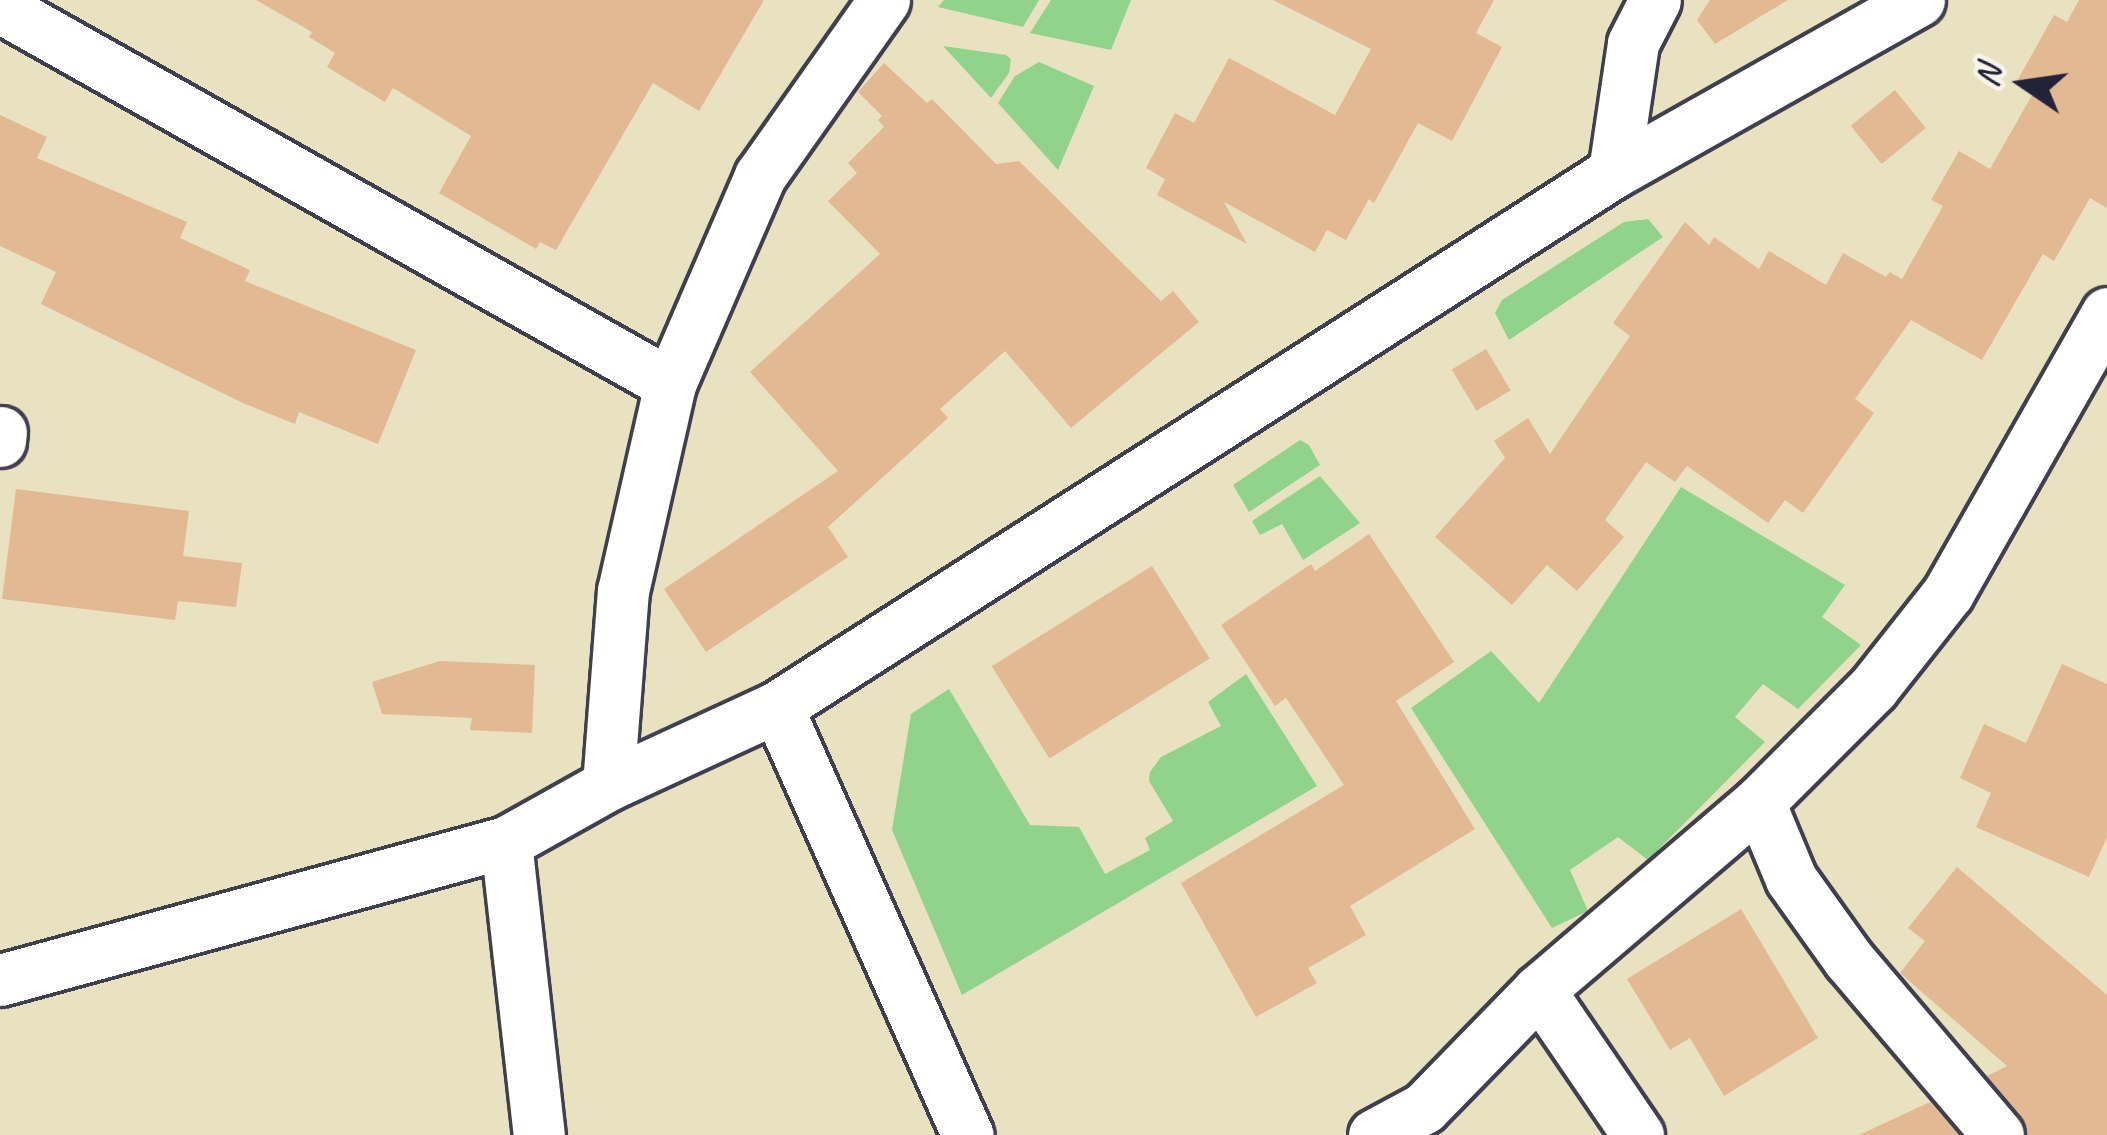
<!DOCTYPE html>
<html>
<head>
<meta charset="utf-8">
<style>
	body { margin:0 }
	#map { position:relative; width:2107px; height:1135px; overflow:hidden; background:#e8e2c0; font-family:Caveat,sans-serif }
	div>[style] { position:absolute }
	.green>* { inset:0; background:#91d38a }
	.building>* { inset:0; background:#e3b993; transform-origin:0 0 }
	.roads { filter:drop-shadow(3px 0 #403f4f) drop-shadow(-3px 0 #403f4f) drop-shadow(0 3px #403f4f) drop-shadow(0 -3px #403f4f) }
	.minor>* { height:51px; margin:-25.5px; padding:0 25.5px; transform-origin:25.5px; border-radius:25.5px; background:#fff }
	span { translate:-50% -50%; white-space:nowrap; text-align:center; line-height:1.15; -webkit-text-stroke:9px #f7f3e8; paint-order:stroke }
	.north { position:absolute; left:1963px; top:24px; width:120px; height:120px; -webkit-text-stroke:9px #f7f3e8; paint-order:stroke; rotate:283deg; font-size:33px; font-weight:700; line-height:48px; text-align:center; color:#22223b }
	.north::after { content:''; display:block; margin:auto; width:42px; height:54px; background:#22223b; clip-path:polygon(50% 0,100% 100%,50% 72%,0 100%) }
</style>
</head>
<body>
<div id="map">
	<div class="green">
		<div style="clip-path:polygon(944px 0,1039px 0,1023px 27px,938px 7px)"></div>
		<div style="clip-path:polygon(1051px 0,1131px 0,1111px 50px,1030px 33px)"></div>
		<div style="clip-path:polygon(943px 46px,1006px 55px,1011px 59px,1009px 73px,991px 98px)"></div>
		<div style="clip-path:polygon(1039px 62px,1094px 86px,1058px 170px,998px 103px,1015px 76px)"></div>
		<div style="clip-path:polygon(1648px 219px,1663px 237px,1509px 340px,1495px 313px,1502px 300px,1624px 222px)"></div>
		<div style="clip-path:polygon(1300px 440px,1309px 445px,1320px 465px,1249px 512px,1233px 485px)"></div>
		<div style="clip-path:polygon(1320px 476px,1360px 523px,1303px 560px,1282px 524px,1260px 535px,1252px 521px)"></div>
		<div style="clip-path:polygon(1681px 487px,1845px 585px,1822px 617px,1861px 645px,1798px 709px,1763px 684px,1735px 717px,1765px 742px,1648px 860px,1618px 837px,1570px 870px,1588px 911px,1552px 928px,1411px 708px,1491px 651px,1539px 703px)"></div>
		<div style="clip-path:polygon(1246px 674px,1317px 786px,962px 995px,892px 830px,911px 714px,949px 689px,1030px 825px,1079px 827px,1105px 874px,1150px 850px,1145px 838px,1173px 821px,1149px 781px,1150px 772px,1161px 757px,1221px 726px,1208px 702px)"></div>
	</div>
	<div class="building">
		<div style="clip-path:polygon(256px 0,764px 0,699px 111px,653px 83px,556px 250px,540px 242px,536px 249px,439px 193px,471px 136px,393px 88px,385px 102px,327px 67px,335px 53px,309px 37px,312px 32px)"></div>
		<div style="clip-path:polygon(1273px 0,1494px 0,1476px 33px,1502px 47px,1452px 141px,1418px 123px,1374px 203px,1369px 199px,1346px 240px,1327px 230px,1315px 252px,1224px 202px,1247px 244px,1157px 195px,1165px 179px,1146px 168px,1175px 113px,1194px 123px,1229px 58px,1335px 115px,1371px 49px)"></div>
		<div style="clip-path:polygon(1710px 0,1788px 0,1715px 44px,1697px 20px)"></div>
		<div style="clip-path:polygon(2079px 0,2107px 0,2107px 208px,2090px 198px,2054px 261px,2043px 254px,1982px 360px,1911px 320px,1855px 399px,1874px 413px,1803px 513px,1785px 500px,1768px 523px,1687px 466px,1675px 482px,1646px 462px,1605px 520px,1624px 537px,1577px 591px,1547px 565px,1512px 605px,1435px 537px,1505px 458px,1494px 441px,1528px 418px,1550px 454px,1630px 336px,1613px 323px,1685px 222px,1709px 245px,1714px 237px,1759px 269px,1769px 251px,1826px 285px,1843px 253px,1886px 277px,1890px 272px,1902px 279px,1943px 206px,1931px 200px,1959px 151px,1990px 169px,2035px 90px,2017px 81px,2054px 15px,2067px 22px)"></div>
		<div style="clip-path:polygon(884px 63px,927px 103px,932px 99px,996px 164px,1019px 161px,1161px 301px,1173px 291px,1199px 322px,1071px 428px,1005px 351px,940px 409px,948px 418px,828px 527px,848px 557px,706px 652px,664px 589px,838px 471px,750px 372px,880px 254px,828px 201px,857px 173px,848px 163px,884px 127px,878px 120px,882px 116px,858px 92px)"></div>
		<div style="left:1895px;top:90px;width:49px;height:57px;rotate:51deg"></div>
		<div style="clip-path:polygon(0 115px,47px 137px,37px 158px,187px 222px,180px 238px,250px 270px,245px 281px,416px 350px,378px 444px,299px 412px,295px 424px,243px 403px,41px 304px,56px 272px,0 246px)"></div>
		<div style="left:1486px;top:349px;width:48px;height:40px;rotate:59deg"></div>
		<div style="clip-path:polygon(16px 489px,189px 511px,183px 556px,242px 563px,236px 607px,178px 601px,175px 620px,2px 599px)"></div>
		<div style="clip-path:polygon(1369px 534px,1454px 662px,1396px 701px,1475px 829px,1350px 906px,1366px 935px,1308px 968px,1317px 983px,1256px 1017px,1181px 883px,1344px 785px,1286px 698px,1275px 706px,1221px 625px,1311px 564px,1315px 571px)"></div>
		<div style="left:1152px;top:566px;width:109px;height:189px;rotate:58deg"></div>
		<div style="clip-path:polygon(440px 661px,535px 665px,532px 733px,470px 730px,472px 718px,382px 714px,372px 682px)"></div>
		<div style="clip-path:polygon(2062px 664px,2107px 684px,2107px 837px,2089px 877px,1976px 827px,1991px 793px,1960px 778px,1984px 724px,2026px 743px)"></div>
		<div style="clip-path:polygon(1957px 867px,2107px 995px,2107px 1135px,2027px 1135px,2021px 1116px,1987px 1076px,2007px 1066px,1900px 973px,1925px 941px,1908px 928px)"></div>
		<div style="clip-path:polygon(1741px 909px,1818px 1038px,1724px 1096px,1690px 1038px,1670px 1050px,1627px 979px)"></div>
		<div style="clip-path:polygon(1930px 1102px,1959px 1135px,1859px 1135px)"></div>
	</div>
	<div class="roads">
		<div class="minor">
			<div style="left:0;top:7px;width:769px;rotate:29.37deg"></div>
			<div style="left:1614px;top:172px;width:130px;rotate:-81.6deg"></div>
			<div style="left:1633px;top:43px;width:48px;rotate:-62.9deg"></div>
			<div style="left:0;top:441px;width:9px;rotate:-84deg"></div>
			<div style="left:777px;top:707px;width:469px;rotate:66deg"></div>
			<div style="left:608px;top:785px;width:195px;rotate:-85.6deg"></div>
			<div style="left:623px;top:591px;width:212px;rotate:-77.2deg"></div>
			<div style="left:670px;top:384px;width:227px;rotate:-66.6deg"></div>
			<div style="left:760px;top:176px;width:215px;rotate:-54.8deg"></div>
			<div style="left:1759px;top:802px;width:83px;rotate:67.4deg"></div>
			<div style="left:1791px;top:879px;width:100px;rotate:54.4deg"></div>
			<div style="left:1849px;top:960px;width:230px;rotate:49.6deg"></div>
			<div style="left:506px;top:842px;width:295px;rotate:83.6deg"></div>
			<div style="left:0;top:980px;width:524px;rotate:-15.26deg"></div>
			<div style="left:506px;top:842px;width:117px;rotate:-29.2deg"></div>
			<div style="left:608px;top:785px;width:186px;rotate:-24.8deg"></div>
			<div style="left:777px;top:707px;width:993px;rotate:-32.59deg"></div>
			<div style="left:1614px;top:172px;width:350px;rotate:-29.4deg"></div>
			<div style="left:1539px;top:990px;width:176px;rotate:55.7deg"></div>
			<div style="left:1374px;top:1135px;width:57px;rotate:-28.4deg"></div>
			<div style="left:1424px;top:1108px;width:165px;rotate:-45.7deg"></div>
			<div style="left:1539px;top:990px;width:289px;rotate:-40.5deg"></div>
			<div style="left:1759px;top:802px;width:161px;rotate:-45deg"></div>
			<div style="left:1873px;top:688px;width:121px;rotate:-51.7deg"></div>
			<div style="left:1948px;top:593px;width:322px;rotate:-60.4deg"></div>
		</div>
	</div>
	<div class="north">N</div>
</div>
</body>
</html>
